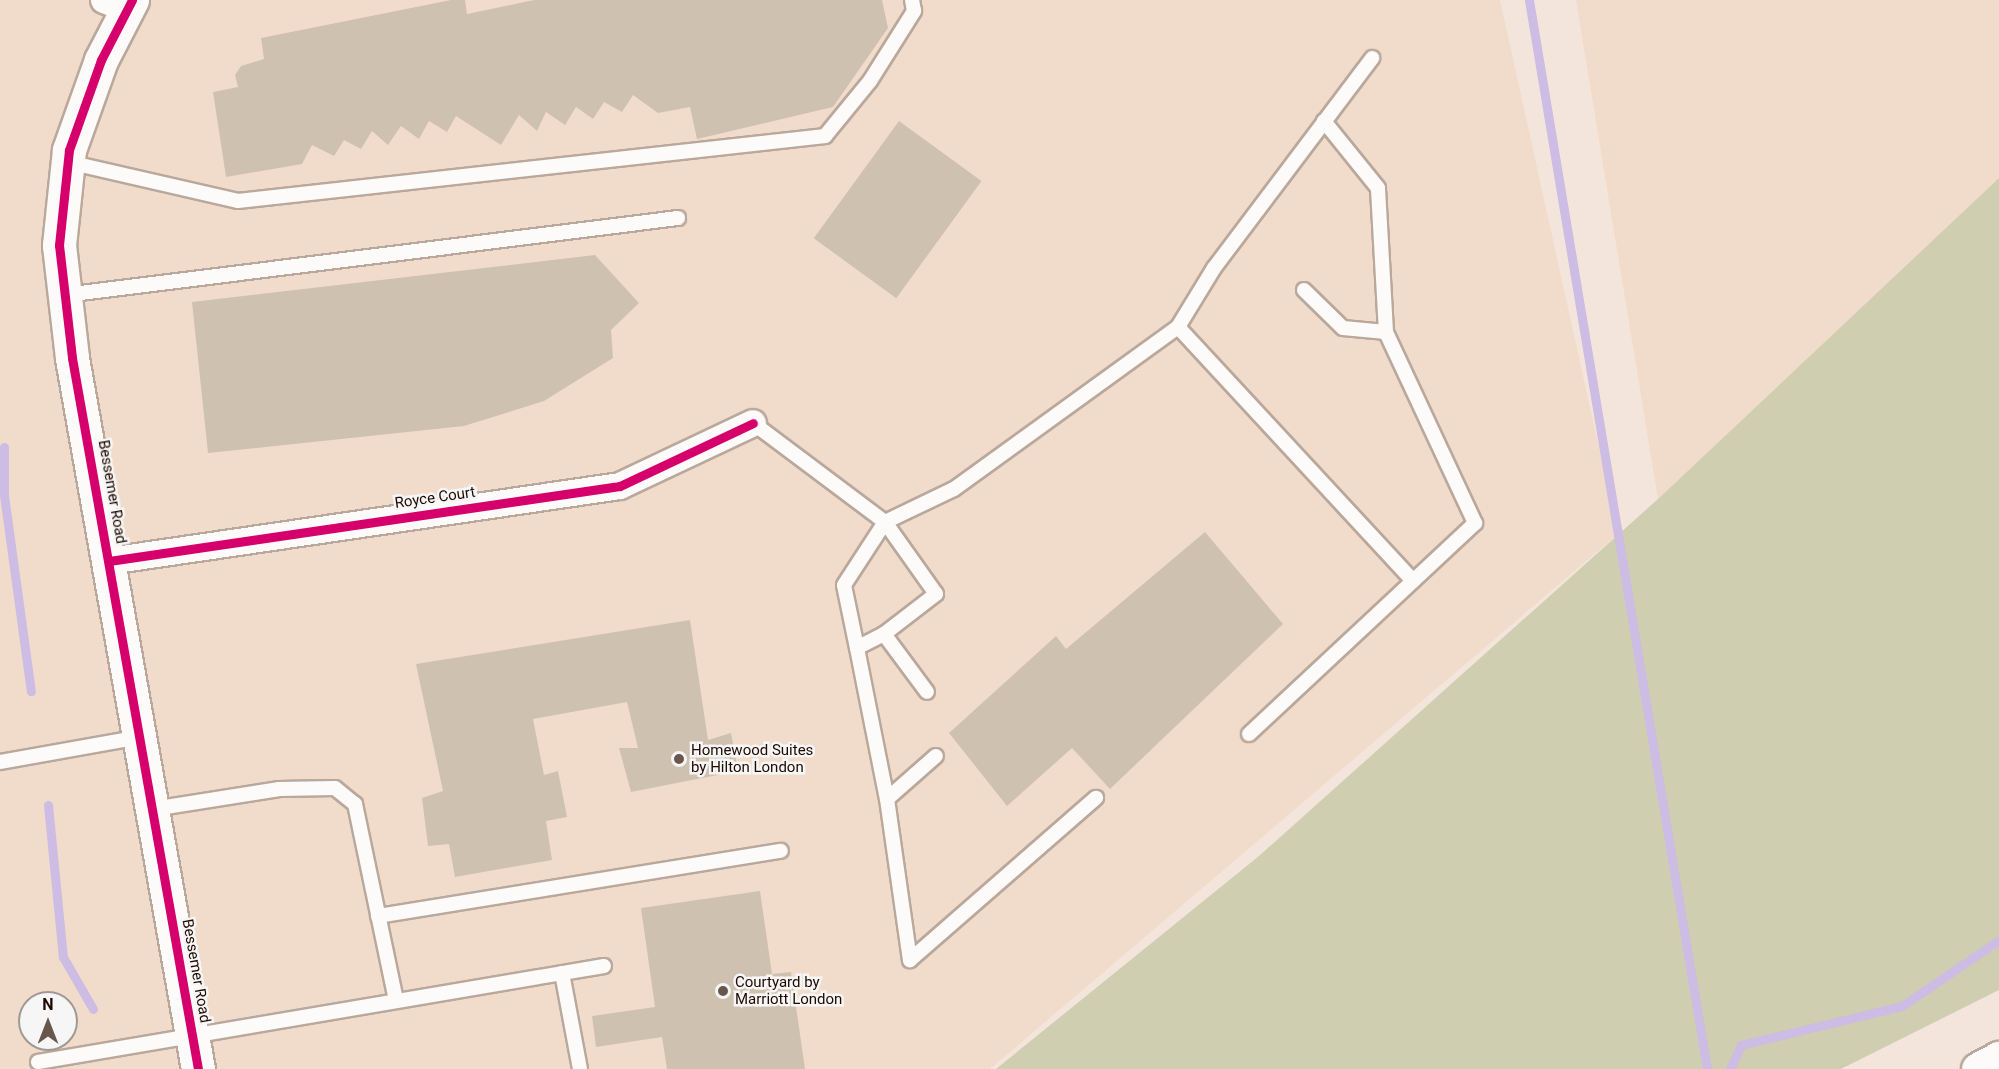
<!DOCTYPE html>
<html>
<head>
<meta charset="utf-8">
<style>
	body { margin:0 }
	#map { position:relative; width:1999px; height:1069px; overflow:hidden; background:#f3e5db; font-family:Roboto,sans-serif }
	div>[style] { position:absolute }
	.built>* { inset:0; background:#f1dccb }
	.green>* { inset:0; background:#cfceb1 }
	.stream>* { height:9px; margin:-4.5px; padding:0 4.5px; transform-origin:4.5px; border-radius:4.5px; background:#cdbce3 }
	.building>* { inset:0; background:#cfc1b0; transform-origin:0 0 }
	.roads { filter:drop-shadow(2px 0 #b9a89b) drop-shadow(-2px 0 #b9a89b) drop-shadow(0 2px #b9a89b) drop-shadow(0 -2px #b9a89b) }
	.service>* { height:14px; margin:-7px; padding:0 7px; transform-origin:7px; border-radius:7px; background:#fdfbfa }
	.minor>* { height:26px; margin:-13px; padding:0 13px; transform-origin:13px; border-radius:13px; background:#fdfbfa }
	.tertiary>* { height:33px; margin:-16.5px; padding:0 16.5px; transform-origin:16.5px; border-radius:16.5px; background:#fdfbfa }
	.motorway>* { height:33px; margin:-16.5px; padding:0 16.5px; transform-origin:16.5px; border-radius:16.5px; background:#fdfbfa }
	.cycleway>* { height:9px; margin:-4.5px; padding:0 4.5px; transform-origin:4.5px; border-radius:4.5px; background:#d6006c }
	.dots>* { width:16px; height:16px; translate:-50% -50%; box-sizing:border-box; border:3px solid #f6f6f6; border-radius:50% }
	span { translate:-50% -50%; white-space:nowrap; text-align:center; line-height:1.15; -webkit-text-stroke:5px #f6f6f6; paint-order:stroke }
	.street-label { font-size:15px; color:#1f0a00 }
	.poi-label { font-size:15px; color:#1f0a00 }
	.left { translate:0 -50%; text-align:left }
	.north { position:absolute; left:18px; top:991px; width:60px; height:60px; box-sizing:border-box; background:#f6f6f6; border:2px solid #a09894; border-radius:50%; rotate:0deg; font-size:16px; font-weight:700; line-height:24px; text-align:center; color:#1f0a00 }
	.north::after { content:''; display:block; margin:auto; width:21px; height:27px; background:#69574d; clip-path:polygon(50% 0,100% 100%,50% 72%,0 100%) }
</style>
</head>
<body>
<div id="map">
	<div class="built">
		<div style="clip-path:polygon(evenodd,0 0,1500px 0,1618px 534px,990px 1069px,0 1069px,0 0,30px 1003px,66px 1003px,66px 1039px,30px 1039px,30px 1003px)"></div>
		<div style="clip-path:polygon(1576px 0,1999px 0,1999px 178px,1658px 499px)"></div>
	</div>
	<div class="green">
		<div style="clip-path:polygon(1999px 178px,1999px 990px,1841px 1069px,996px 1069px,1259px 856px,1658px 499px)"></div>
	</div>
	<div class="stream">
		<div style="left:1529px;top:0;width:1084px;rotate:80.55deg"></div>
		<div style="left:4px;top:447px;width:48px;rotate:90deg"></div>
		<div style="left:4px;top:495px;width:198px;rotate:82.2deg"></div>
		<div style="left:48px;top:805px;width:153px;rotate:84.4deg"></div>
		<div style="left:63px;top:957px;width:60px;rotate:60deg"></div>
		<div style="left:1730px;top:1069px;width:26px;rotate:-65deg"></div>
		<div style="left:1741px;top:1045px;width:166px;rotate:-13.6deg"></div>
		<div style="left:1902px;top:1006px;width:117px;rotate:-34.2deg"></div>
	</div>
	<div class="building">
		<div style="clip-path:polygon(451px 0,465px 0,467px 14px,534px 0,882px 0,888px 28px,833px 107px,697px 139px,690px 107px,658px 113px,633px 95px,622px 112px,604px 102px,593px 119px,576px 107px,565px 125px,546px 112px,537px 131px,519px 115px,501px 145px,456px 116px,447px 132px,429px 121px,419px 139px,401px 126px,388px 145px,372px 131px,361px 149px,344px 140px,334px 156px,312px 145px,302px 164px,226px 177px,213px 92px,238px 87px,235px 75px,241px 66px,264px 59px,261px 38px)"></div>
		<div style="left:899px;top:121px;width:102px;height:145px;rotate:36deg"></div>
		<div style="clip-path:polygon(595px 255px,639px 303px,611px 330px,613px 358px,544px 401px,464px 426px,208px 453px,192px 302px)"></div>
		<div style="clip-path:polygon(1205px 532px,1283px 624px,1110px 789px,1072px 748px,1007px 806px,949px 733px,1056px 636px,1066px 649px)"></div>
		<div style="clip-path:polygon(690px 620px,708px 740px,731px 733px,738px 771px,631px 792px,619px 748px,638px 748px,627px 702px,533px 719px,544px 775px,558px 771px,567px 817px,546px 821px,552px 860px,455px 877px,449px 844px,428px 846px,422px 798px,443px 791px,416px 664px)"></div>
		<div style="clip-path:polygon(760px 891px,772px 974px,791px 972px,805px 1069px,667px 1069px,662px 1037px,596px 1047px,592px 1016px,655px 1007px,641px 908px)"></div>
	</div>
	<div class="roads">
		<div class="service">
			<div style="left:68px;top:162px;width:174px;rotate:12.9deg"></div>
			<div style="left:238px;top:201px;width:591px;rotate:-6.32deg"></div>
			<div style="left:825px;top:136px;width:71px;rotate:-50.7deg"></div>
			<div style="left:870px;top:81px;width:83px;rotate:-57.8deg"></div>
			<div style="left:914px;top:11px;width:11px;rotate:-100deg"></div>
			<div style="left:1304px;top:290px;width:54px;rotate:44.3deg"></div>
			<div style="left:1343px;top:328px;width:43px;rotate:5.3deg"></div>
			<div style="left:65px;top:295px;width:618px;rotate:-7.16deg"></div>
			<div style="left:1178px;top:327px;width:346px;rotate:47.2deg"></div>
			<div style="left:753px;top:423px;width:165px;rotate:36.9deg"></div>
			<div style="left:885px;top:522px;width:88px;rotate:54.7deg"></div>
			<div style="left:936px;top:594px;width:66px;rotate:142.4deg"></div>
			<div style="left:884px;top:634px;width:30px;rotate:153deg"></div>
			<div style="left:857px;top:648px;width:64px;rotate:-101.7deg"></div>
			<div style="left:844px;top:585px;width:75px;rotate:-56.9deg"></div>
			<div style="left:885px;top:522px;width:76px;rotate:-25.6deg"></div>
			<div style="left:954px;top:489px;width:276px;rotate:-35.9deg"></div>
			<div style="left:1178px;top:327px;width:69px;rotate:-58.6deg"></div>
			<div style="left:1214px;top:268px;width:263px;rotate:-53deg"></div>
			<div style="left:884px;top:634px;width:72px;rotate:53.4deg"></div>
			<div style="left:857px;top:648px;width:154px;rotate:78.8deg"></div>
			<div style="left:887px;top:799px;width:163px;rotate:81.9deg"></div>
			<div style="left:910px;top:960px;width:247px;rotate:-41.1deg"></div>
			<div style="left:1249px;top:734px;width:309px;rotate:-43deg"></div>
			<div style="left:1475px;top:523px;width:211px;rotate:-115deg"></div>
			<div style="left:1386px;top:332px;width:144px;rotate:-93.2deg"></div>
			<div style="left:1378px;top:188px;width:86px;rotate:-128.9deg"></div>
			<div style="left:0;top:762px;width:142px;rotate:-10.1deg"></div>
			<div style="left:887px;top:799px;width:65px;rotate:-41.3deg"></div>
			<div style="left:153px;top:809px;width:128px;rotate:-9deg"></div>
			<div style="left:279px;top:789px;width:56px;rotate:-1deg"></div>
			<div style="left:335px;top:788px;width:26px;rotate:39deg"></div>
			<div style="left:355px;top:804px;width:201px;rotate:78.2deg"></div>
			<div style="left:378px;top:916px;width:408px;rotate:-9.2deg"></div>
			<div style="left:562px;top:973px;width:98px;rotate:79.4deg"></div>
			<div style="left:38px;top:1062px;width:574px;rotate:-9.63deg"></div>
		</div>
		<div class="minor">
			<div style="left:104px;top:0;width:25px;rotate:21deg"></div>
			<div style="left:109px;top:561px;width:516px;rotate:-8.35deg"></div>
			<div style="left:620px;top:486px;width:147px;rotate:-25.3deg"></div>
		</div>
		<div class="tertiary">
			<div style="left:132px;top:0;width:68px;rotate:117.3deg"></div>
			<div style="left:101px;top:60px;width:96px;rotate:109.6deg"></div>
			<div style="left:69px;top:150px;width:96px;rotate:96deg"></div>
			<div style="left:59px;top:245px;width:114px;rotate:83.4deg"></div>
			<div style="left:72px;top:358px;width:722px;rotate:79.95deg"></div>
		</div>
		<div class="motorway">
			<div style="left:1978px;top:1069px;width:24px;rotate:-28deg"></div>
		</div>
	</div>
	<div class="cycleway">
		<div style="left:132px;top:0;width:68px;rotate:117.3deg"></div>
		<div style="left:101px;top:60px;width:96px;rotate:109.6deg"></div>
		<div style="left:69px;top:150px;width:96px;rotate:96deg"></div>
		<div style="left:59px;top:245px;width:114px;rotate:83.4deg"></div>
		<div style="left:72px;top:358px;width:722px;rotate:79.95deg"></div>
		<div style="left:109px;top:561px;width:516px;rotate:-8.35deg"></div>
		<div style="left:620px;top:486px;width:147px;rotate:-25.3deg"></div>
	</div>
	<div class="dots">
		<div style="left:679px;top:759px;background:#69574d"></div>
		<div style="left:723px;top:991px;background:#69574d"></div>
	</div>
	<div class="street-label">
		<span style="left:112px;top:492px;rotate:80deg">Bessemer Road</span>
		<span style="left:435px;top:498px;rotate:-8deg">Royce Court</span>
		<span style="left:196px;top:971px;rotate:80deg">Bessemer Road</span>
	</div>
	<div class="poi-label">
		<span class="left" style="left:691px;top:759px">Homewood Suites<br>by Hilton London</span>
		<span class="left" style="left:735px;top:991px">Courtyard by<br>Marriott London</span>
	</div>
	<div class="north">N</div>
</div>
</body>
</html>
